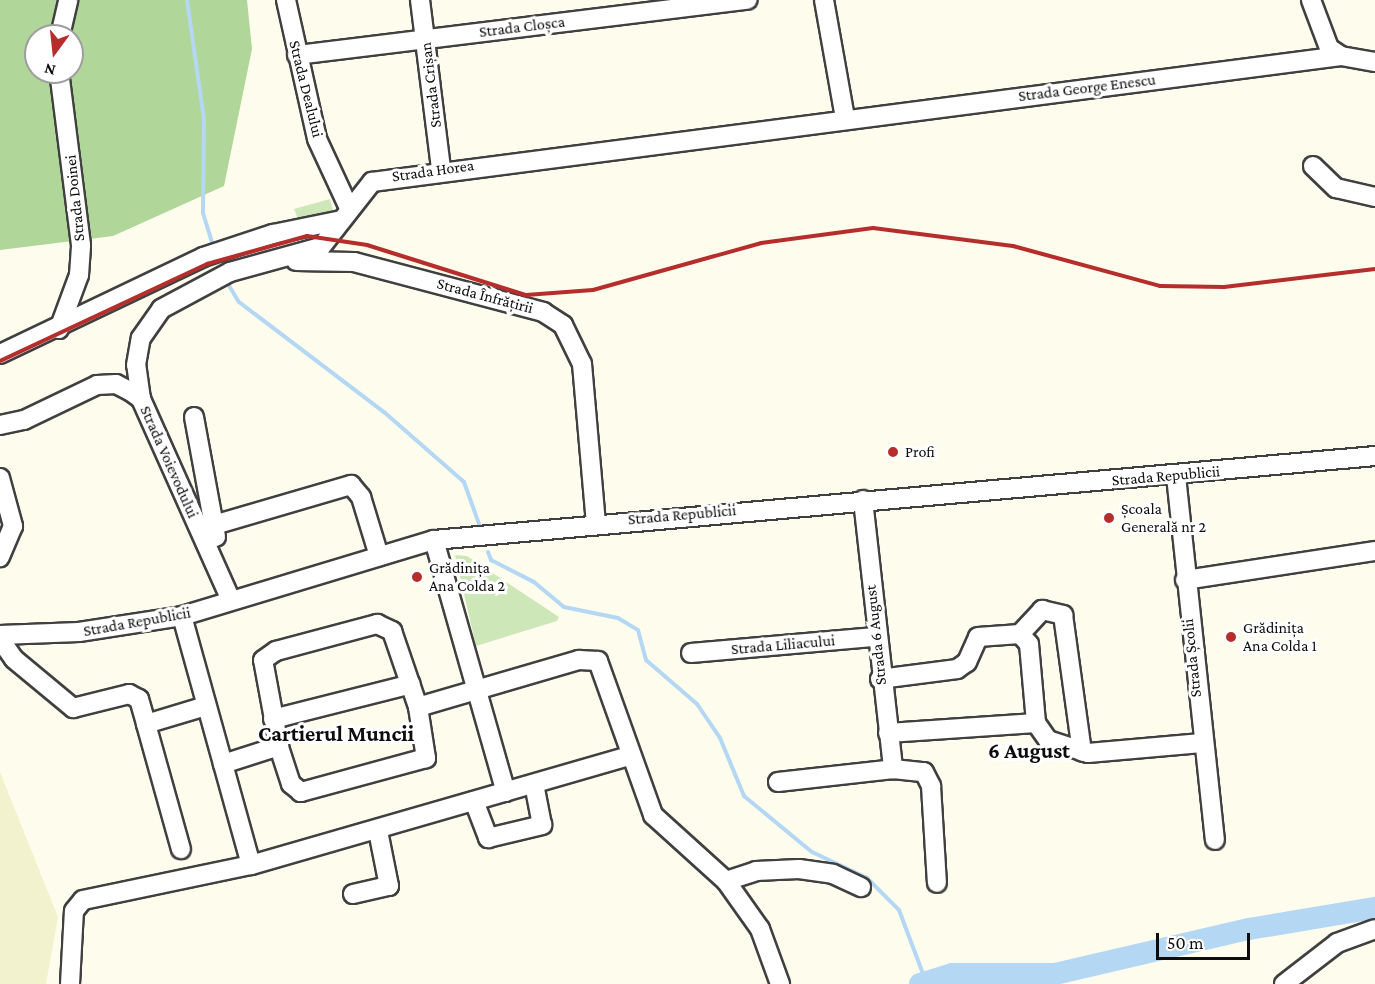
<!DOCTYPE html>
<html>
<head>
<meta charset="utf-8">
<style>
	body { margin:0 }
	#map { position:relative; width:1375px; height:984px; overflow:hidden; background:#fefced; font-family:"Crimson Pro",serif }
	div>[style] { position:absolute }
	.farmland>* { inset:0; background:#f3f2cf }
	.green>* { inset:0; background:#cde7b9 }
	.forest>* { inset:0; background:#b0d699 }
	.stream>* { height:4px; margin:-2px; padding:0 2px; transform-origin:2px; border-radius:2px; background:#b4d7f3 }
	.river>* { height:22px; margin:-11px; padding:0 11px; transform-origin:11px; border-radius:11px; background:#b4d7f3 }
	.roads { filter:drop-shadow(2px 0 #404040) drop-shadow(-2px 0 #404040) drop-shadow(0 2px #404040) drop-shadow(0 -2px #404040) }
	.minor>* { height:18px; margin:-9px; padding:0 9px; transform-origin:9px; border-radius:9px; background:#fff }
	.rail>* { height:4px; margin:-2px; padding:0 2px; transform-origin:2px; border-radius:2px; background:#b52e2c }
	.dots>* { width:16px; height:16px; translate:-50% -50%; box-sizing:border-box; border:3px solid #fff; border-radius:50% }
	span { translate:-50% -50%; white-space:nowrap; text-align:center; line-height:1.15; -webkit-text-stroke:6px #fff; paint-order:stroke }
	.street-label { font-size:16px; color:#0d0d0d }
	.poi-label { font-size:16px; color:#0d0d0d }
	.left { translate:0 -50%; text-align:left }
	.district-label { font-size:22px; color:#0d0d0d; font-weight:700 }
	.north { position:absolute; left:24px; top:24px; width:60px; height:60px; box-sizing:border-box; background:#fff; border:2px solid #9e9e9e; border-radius:50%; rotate:195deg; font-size:16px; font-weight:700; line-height:24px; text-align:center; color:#0d0d0d }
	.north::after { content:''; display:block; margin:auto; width:21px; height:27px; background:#b52e2c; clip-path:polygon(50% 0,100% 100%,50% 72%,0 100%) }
	.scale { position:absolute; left:1156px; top:933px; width:94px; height:27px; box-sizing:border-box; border:3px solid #0d0d0d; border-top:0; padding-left:8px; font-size:18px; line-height:21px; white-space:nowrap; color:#0d0d0d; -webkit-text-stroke:4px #fff; paint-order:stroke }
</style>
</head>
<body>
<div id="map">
	<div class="farmland">
		<div style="clip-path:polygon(0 772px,58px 917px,46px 984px,0 984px)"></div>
	</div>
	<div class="green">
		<div style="clip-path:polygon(330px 199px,335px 219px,300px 224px,294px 209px)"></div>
		<div style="clip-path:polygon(455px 555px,467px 556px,559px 617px,557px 621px,476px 646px)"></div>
	</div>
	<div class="forest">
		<div style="clip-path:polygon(evenodd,0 0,247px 0,252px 49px,224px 186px,113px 236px,0 250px,0 0,36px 36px,72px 36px,72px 72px,36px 72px,36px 36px)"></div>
	</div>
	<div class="stream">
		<div style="left:187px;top:0;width:120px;rotate:81.9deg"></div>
		<div style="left:204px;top:119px;width:94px;rotate:90.6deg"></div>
		<div style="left:203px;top:213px;width:31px;rotate:73deg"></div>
		<div style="left:228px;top:284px;width:21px;rotate:59deg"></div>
		<div style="left:239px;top:302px;width:182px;rotate:37.2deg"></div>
		<div style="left:384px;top:412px;width:106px;rotate:41.2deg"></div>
		<div style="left:464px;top:482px;width:45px;rotate:70.3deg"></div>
		<div style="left:488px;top:552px;width:9px;rotate:69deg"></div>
		<div style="left:491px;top:560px;width:48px;rotate:27.1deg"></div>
		<div style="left:534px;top:582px;width:39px;rotate:40deg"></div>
		<div style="left:564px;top:607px;width:55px;rotate:11.5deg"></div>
		<div style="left:618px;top:618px;width:23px;rotate:31deg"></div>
		<div style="left:638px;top:630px;width:31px;rotate:75deg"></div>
		<div style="left:646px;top:660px;width:67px;rotate:40.8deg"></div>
		<div style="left:697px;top:704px;width:41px;rotate:55.9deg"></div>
		<div style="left:720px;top:738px;width:63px;rotate:67.5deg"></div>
		<div style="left:744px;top:796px;width:88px;rotate:39.5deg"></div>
		<div style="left:812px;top:852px;width:61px;rotate:25.3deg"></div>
		<div style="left:867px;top:878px;width:45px;rotate:45deg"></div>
		<div style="left:899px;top:910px;width:77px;rotate:69.4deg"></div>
	</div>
	<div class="river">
		<div style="left:920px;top:984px;width:34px;rotate:-17deg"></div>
		<div style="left:952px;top:974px;width:103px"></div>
		<div style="left:1055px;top:974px;width:199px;rotate:-13.1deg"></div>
		<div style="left:1249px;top:929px;width:128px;rotate:-9.5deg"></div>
	</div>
	<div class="roads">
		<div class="minor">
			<div style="left:286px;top:0;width:142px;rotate:77.4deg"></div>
			<div style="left:317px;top:139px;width:76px;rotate:65.1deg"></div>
			<div style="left:420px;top:0;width:170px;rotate:82.9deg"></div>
			<div style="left:824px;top:0;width:120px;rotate:79.9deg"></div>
			<div style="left:1311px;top:0;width:51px;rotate:69.4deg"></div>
			<div style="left:1329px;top:48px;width:14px;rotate:34deg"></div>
			<div style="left:60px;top:36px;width:37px;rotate:-77deg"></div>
			<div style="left:297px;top:55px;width:454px;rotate:-7deg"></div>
			<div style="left:1313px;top:166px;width:32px;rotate:44deg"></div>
			<div style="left:1336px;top:188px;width:40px;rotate:13deg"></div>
			<div style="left:296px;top:261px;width:58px;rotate:1deg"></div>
			<div style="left:354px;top:262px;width:196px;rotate:14.8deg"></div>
			<div style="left:543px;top:312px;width:24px;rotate:33deg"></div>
			<div style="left:563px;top:325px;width:43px;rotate:64deg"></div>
			<div style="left:582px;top:364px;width:160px;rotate:85deg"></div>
			<div style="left:59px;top:329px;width:58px;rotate:-69.7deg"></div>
			<div style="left:79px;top:275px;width:30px;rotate:-86deg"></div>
			<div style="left:81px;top:245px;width:174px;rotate:-97.2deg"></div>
			<div style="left:0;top:354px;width:225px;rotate:-25.5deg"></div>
			<div style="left:203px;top:257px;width:74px;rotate:-18.2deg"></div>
			<div style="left:273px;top:234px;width:70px;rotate:-11.5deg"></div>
			<div style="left:141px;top:399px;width:34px;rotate:-98deg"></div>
			<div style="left:136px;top:365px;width:27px;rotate:-80deg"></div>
			<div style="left:141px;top:338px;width:35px;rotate:-55deg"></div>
			<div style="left:161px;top:309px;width:78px;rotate:-28.2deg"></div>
			<div style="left:230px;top:272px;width:94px;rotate:-15.4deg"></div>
			<div style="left:321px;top:247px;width:83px;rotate:-51.9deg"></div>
			<div style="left:372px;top:182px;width:977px;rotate:-7.41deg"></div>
			<div style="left:1341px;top:56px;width:35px;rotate:10deg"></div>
			<div style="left:194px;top:417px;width:122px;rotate:79.6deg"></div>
			<div style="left:0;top:425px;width:25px;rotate:-12deg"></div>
			<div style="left:24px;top:420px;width:81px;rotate:-25.6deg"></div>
			<div style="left:97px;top:385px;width:19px;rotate:-3deg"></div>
			<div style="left:116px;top:384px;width:16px;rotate:27deg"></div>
			<div style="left:130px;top:391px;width:14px;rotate:36deg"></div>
			<div style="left:141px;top:399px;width:220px;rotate:65.9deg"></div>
			<div style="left:1176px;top:476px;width:366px;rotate:83.9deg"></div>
			<div style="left:0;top:478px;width:50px;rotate:74.8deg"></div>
			<div style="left:13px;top:526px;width:34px;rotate:113deg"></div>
			<div style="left:863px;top:500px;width:271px;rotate:83.6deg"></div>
			<div style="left:214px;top:525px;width:143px;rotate:-16.3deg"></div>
			<div style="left:351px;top:485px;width:16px;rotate:50deg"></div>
			<div style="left:361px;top:497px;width:62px;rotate:73deg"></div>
			<div style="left:434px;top:540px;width:262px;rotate:74.1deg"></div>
			<div style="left:1185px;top:580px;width:192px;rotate:-8.7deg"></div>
			<div style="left:182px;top:616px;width:258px;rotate:74.5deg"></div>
			<div style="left:377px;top:624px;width:17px;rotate:25deg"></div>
			<div style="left:392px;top:631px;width:80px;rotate:71.1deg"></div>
			<div style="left:418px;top:707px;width:52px;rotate:81.1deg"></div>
			<div style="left:426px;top:758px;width:130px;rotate:164.8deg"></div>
			<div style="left:301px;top:792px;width:13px;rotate:-141deg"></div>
			<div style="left:291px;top:784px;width:40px;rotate:-108deg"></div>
			<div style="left:279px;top:746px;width:87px;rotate:-100.5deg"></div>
			<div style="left:263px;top:660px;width:16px;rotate:-35deg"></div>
			<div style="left:276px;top:651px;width:105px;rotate:-15deg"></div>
			<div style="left:1020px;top:634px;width:33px;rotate:-47deg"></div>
			<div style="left:1042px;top:610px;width:22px;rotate:13deg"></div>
			<div style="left:1063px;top:615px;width:138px;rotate:82.1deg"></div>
			<div style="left:0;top:635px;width:79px;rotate:-2.2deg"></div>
			<div style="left:79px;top:632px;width:104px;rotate:-8.8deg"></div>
			<div style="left:182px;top:616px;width:263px;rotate:-16.8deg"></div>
			<div style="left:434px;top:540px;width:945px;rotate:-5.1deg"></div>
			<div style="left:0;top:639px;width:24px;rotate:55deg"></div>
			<div style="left:14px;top:659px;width:77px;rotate:39.7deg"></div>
			<div style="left:73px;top:708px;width:58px;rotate:-14deg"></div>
			<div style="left:129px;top:694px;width:11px;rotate:27deg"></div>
			<div style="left:139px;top:699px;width:26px;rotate:74deg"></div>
			<div style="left:146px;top:724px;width:63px;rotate:-16.7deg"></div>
			<div style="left:691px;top:653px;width:185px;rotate:-5deg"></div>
			<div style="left:880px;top:679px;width:78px;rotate:-7.4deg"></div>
			<div style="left:957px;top:669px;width:12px;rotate:-35deg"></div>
			<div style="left:967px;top:662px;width:27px;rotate:-66deg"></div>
			<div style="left:978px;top:637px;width:42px;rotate:-4.1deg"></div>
			<div style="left:1020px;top:634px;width:13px;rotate:48deg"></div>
			<div style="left:1029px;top:644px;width:79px;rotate:84.9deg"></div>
			<div style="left:1036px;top:723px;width:21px;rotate:55deg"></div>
			<div style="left:1048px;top:740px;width:42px;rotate:18deg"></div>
			<div style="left:1088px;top:753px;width:114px;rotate:-5deg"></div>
			<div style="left:418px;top:707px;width:168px;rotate:-16.3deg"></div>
			<div style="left:579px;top:660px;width:19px;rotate:3deg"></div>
			<div style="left:598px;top:661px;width:164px;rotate:70.3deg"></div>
			<div style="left:653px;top:815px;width:98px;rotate:42.1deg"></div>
			<div style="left:726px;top:881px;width:59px;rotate:54.7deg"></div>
			<div style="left:760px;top:929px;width:59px;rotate:70deg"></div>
			<div style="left:273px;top:719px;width:142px;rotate:-14.2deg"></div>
			<div style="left:146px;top:724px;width:130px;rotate:74.4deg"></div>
			<div style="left:888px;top:733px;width:148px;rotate:-3.9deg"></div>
			<div style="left:223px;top:764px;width:59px;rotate:-17.8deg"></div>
			<div style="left:778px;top:782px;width:116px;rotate:-6.4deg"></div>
			<div style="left:893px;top:769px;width:31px;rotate:6deg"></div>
			<div style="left:924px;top:772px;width:16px;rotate:63deg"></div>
			<div style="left:931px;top:786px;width:97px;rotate:86.5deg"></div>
			<div style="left:474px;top:801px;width:40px;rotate:69deg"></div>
			<div style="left:488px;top:838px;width:56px;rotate:-13.5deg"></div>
			<div style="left:542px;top:825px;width:42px;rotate:-101deg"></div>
			<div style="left:726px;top:881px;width:32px;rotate:-18deg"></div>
			<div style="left:756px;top:871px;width:43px;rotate:-2.7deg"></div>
			<div style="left:799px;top:869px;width:34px;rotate:8deg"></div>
			<div style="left:833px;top:874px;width:31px;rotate:25deg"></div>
			<div style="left:353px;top:894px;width:37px;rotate:-13deg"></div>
			<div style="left:389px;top:886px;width:56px;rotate:-101.3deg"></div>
			<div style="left:70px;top:984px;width:73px;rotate:-86.9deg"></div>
			<div style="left:74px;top:911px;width:14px;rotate:-51deg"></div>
			<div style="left:83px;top:900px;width:172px;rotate:-11.8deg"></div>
			<div style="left:251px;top:865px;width:392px;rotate:-16.1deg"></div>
			<div style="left:1284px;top:984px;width:67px;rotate:-37.7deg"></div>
			<div style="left:1337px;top:943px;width:40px;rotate:-20.2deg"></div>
		</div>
	</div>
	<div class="rail">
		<div style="left:0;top:361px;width:229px;rotate:-25.1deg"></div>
		<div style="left:207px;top:264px;width:104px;rotate:-15.6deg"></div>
		<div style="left:307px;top:236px;width:61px;rotate:8.5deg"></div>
		<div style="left:367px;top:245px;width:167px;rotate:17.5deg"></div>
		<div style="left:526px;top:295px;width:67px;rotate:-4.3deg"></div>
		<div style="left:593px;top:290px;width:174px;rotate:-15.6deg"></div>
		<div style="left:761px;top:243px;width:113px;rotate:-7.6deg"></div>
		<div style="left:873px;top:228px;width:141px;rotate:7.3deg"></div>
		<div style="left:1013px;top:246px;width:152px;rotate:15.2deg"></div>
		<div style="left:1160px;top:286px;width:64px;rotate:0.9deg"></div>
		<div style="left:1224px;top:287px;width:152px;rotate:-6.8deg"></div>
	</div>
	<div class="dots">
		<div style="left:893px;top:452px;background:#b52e2c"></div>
		<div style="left:1109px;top:518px;background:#b52e2c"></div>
		<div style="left:417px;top:577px;background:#b52e2c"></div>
		<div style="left:1231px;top:637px;background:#b52e2c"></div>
	</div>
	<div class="street-label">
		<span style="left:522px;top:27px;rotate:-7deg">Strada Cloșca</span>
		<span style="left:431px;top:85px;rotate:-97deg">Strada Crișan</span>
		<span style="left:1087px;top:88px;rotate:-7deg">Strada George Enescu</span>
		<span style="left:306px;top:89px;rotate:76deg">Strada Dealului</span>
		<span style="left:433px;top:171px;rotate:-8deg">Strada Horea</span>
		<span style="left:75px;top:198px;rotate:-96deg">Strada Doinei</span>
		<span style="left:485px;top:296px;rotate:15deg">Strada Înfrățirii</span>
		<span style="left:169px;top:462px;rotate:66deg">Strada Voievodului</span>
		<span style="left:1166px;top:476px;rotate:-5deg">Strada Republicii</span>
		<span style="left:682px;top:515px;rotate:-5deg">Strada Republicii</span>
		<span style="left:137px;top:622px;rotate:-10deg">Strada Republicii</span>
		<span style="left:876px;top:635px;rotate:-96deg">Strada 6 August</span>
		<span style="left:783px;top:645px;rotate:-5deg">Strada Liliacului</span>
		<span style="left:1192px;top:658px;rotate:-96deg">Strada Școlii</span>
	</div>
	<div class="poi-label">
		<span class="left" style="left:905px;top:452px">Profi</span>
		<span class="left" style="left:1121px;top:518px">Școala<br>Generală nr 2</span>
		<span class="left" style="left:429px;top:577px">Grădinița<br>Ana Colda 2</span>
		<span class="left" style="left:1243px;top:637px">Grădinița<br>Ana Colda 1</span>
	</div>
	<div class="district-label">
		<span style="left:336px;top:734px">Cartierul Muncii</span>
		<span style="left:1029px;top:751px">6 August</span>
	</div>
	<div class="north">N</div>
	<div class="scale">50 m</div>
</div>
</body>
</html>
